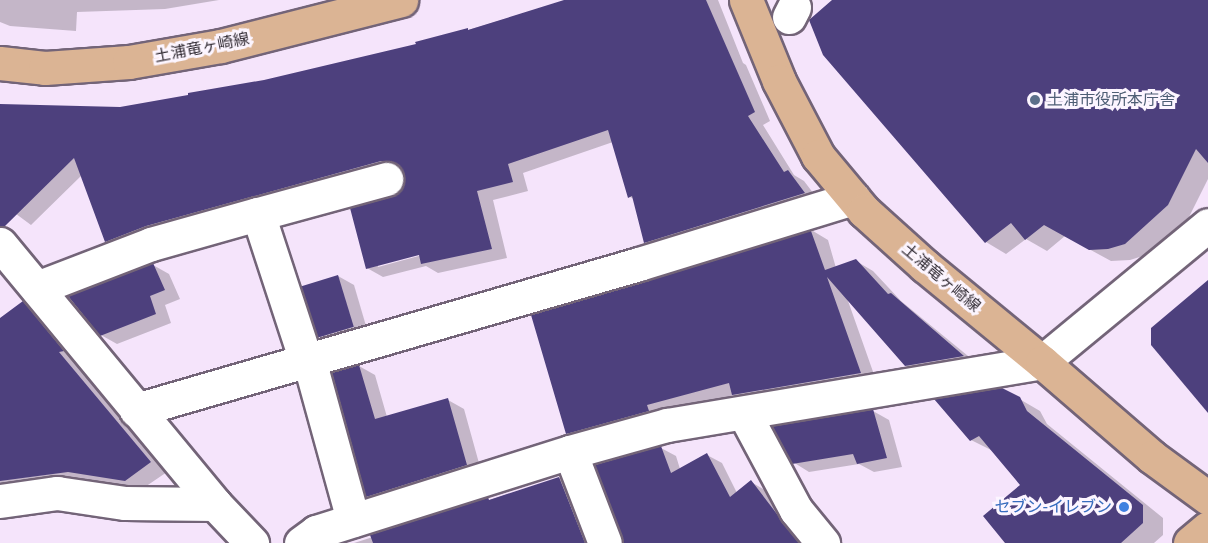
<!DOCTYPE html>
<html>
<head>
<meta charset="utf-8">
<style>
	body { margin:0 }
	#map { position:relative; width:1208px; height:543px; overflow:hidden; background:#f5e4fb; font-family:Signika,"Noto Sans JP",sans-serif }
	div>[style] { position:absolute }
	.shadow>* { inset:0; background:#0003 }
	.building>* { inset:0; background:#4d407d; transform-origin:0 0 }
	.roads { filter:drop-shadow(2px 0 #736478) drop-shadow(-2px 0 #736478) drop-shadow(0 2px #736478) drop-shadow(0 -2px #736478) }
	.minor>* { height:33px; margin:-16.5px; padding:0 16.5px; transform-origin:16.5px; border-radius:16.5px; background:#fff }
	.major>* { height:33px; margin:-16.5px; padding:0 16.5px; transform-origin:16.5px; border-radius:16.5px; background:#dbb494 }
	.dots>* { width:16px; height:16px; translate:-50% -50%; box-sizing:border-box; border:3px solid #fcf5ff; border-radius:50% }
	span { translate:-50% -50%; white-space:nowrap; text-align:center; line-height:1.15; -webkit-text-stroke:6px #fcf5ff; paint-order:stroke }
	.street-label { font-size:16px; color:#332d35 }
	.service-label { font-size:16px; color:#4e5e75 }
	.left { translate:0 -50%; text-align:left }
	.shop-label { font-size:16px; color:#366cbe }
	.right { translate:-100% -50%; text-align:right }
</style>
</head>
<body>
<div id="map">
	<div class="shadow">
		<div style="clip-path:polygon(0 0,219px 0,165px 9px,77px 12px,76px 31px,10px 26px,0 22px)"></div>
		<div style="clip-path:polygon(evenodd,568px 0,718px 0,743px 63px,746px 65px,770px 121px,763px 125px,794px 175px,804px 181px,820px 202px,661px 251px,645px 242px,634px 199px,630px 197px,613px 142px,523px 173px,528px 191px,493px 200px,507px 258px,438px 273px,426px 266px,383px 277px,367px 268px,392px 198px,401px 193px,406px 184px,403px 169px,122px 250px,106px 241px,82px 175px,31px 225px,0 202px,0 106px,120px 109px,265px 81px,418px 45px,568px 0,426px 252px,426px 254px,378px 267px,378px 264px,426px 252px)"></div>
		<div style="clip-path:polygon(834px 0,1208px 0,1208px 179px,1189px 217px,1146px 255px,1130px 260px,1111px 261px,1065px 236px,1047px 251px,1026px 239px,1006px 254px,986px 242px)"></div>
		<div style="clip-path:polygon(813px 231px,828px 240px,836px 268px,856px 261px,873px 271px,901px 301px,979px 365px,923px 375px,906px 365px,847px 298px,877px 383px,750px 404px,734px 395px,663px 414px,584px 442px,568px 433px,533px 316px)"></div>
		<div style="clip-path:polygon(153px 265px,169px 274px,180px 299px,165px 305px,171px 323px,117px 344px,101px 335px)"></div>
		<div style="clip-path:polygon(338px 276px,354px 285px,369px 336px,335px 346px,319px 337px)"></div>
		<div style="clip-path:polygon(23px 303px,39px 312px,79px 360px,74px 362px,167px 472px,142px 489px,85px 480px,0 492px,0 320px)"></div>
		<div style="clip-path:polygon(359px 366px,375px 375px,387px 417px,448px 400px,464px 409px,482px 474px,383px 505px,367px 496px)"></div>
		<div style="clip-path:polygon(1002px 389px,1040px 411px,1047px 424px,1163px 518px,1163px 535px,1154px 543px,1007px 543px,1022px 485px,993px 451px,971px 440px)"></div>
		<div style="clip-path:polygon(873px 411px,889px 420px,902px 467px,874px 472px,859px 464px,809px 472px,793px 462px)"></div>
		<div style="clip-path:polygon(661px 448px,676px 456px,680px 469px,707px 455px,722px 463px,737px 493px,751px 482px,765px 490px,805px 543px,625px 543px)"></div>
		<div style="clip-path:polygon(559px 478px,574px 487px,596px 543px,354px 543px)"></div>
	</div>
	<div class="building">
		<div style="clip-path:polygon(564px 0,706px 0,755px 112px,748px 116px,784px 172px,788px 170px,805px 193px,644px 243px,632px 196px,628px 198px,608px 130px,508px 164px,513px 182px,477px 191px,492px 249px,421px 264px,419px 255px,366px 269px,350px 208px,391px 197px,400px 192px,404px 183px,404px 174px,399px 165px,390px 161px,381px 161px,146px 226px,105px 242px,74px 158px,5px 226px,0 226px,0 104px,120px 107px,188px 95px,188px 93px,264px 80px,416px 44px,415px 42px,468px 28px,468px 30px)"></div>
		<div style="clip-path:polygon(832px 0,1208px 0,1208px 163px,1196px 149px,1168px 205px,1125px 244px,1108px 249px,1089px 250px,1044px 225px,1025px 240px,1011px 223px,985px 243px,823px 55px,809px 20px)"></div>
		<div style="clip-path:polygon(813px 230px,811px 231px,825px 270px,856px 259px,888px 294px,891px 293px,964px 356px,905px 366px,827px 277px,861px 373px,732px 395px,729px 383px,647px 405px,649px 411px,566px 434px,531px 315px)"></div>
		<div style="clip-path:polygon(153px 263px,165px 290px,150px 296px,156px 314px,100px 336px,68px 296px)"></div>
		<div style="left:338px;top:275px;width:54px;height:39px;rotate:73deg"></div>
		<div style="clip-path:polygon(1208px 280px,1208px 413px,1151px 345px,1151px 328px)"></div>
		<div style="clip-path:polygon(23px 301px,64px 351px,59px 352px,151px 462px,125px 481px,68px 472px,0 481px,0 318px)"></div>
		<div style="clip-path:polygon(359px 365px,375px 419px,448px 398px,467px 465px,366px 497px,332px 373px)"></div>
		<div style="clip-path:polygon(1002px 388px,1020px 397px,1027px 411px,1143px 505px,1143px 523px,1121px 543px,1005px 543px,983px 516px,1020px 485px,979px 436px,970px 441px,934px 399px)"></div>
		<div style="clip-path:polygon(873px 409px,887px 458px,857px 464px,853px 454px,792px 464px,772px 426px)"></div>
		<div style="clip-path:polygon(661px 446px,671px 473px,707px 453px,730px 497px,751px 480px,799px 543px,623px 543px,595px 465px)"></div>
		<div style="clip-path:polygon(559px 477px,585px 543px,373px 543px,370px 535px,488px 497px,489px 500px)"></div>
	</div>
	<div class="roads">
		<div class="minor">
			<div style="left:789px;top:17px;width:11px;rotate:-63deg"></div>
			<div style="left:258px;top:214px;width:133px;rotate:-15.3deg"></div>
			<div style="left:0;top:244px;width:337px;rotate:50.4deg"></div>
			<div style="left:215px;top:504px;width:54px;rotate:46.5deg"></div>
			<div style="left:37px;top:288px;width:122px;rotate:-21.1deg"></div>
			<div style="left:151px;top:244px;width:111px;rotate:-15.7deg"></div>
			<div style="left:258px;top:214px;width:155px;rotate:71.9deg"></div>
			<div style="left:309px;top:360px;width:166px;rotate:74.6deg"></div>
			<div style="left:136px;top:410px;width:524px;rotate:-16.19deg"></div>
			<div style="left:639px;top:264px;width:224px;rotate:-17.1deg"></div>
			<div style="left:744px;top:413px;width:110px;rotate:61.8deg"></div>
			<div style="left:796px;top:510px;width:43px;rotate:50.7deg"></div>
			<div style="left:570px;top:452px;width:97px;rotate:69deg"></div>
			<div style="left:0;top:501px;width:58px;rotate:-8deg"></div>
			<div style="left:57px;top:493px;width:69px;rotate:8.4deg"></div>
			<div style="left:125px;top:503px;width:90px;rotate:0.6deg"></div>
			<div style="left:301px;top:543px;width:19px;rotate:-36deg"></div>
			<div style="left:316px;top:532px;width:266px;rotate:-17.5deg"></div>
			<div style="left:570px;top:452px;width:101px;rotate:-15.6deg"></div>
			<div style="left:667px;top:425px;width:380px;rotate:-9.5deg"></div>
			<div style="left:1042px;top:362px;width:215px;rotate:-39.5deg"></div>
		</div>
		<div class="major">
			<div style="left:746px;top:0;width:87px;rotate:67.8deg"></div>
			<div style="left:779px;top:81px;width:85px;rotate:62.5deg"></div>
			<div style="left:818px;top:156px;width:72px;rotate:50.1deg"></div>
			<div style="left:864px;top:211px;width:82px;rotate:42deg"></div>
			<div style="left:925px;top:266px;width:151px;rotate:39.4deg"></div>
			<div style="left:1042px;top:362px;width:145px;rotate:40.8deg"></div>
			<div style="left:1152px;top:457px;width:69px;rotate:36.2deg"></div>
			<div style="left:0;top:63px;width:45px;rotate:6.3deg"></div>
			<div style="left:45px;top:68px;width:84px;rotate:-4.1deg"></div>
			<div style="left:129px;top:62px;width:93px;rotate:-9.9deg"></div>
			<div style="left:221px;top:46px;width:186px;rotate:-14.3deg"></div>
			<div style="left:1190px;top:543px;width:23px;rotate:-40deg"></div>
		</div>
	</div>
	<div class="dots">
		<div style="left:1035px;top:100px;background:#5c6f8a"></div>
		<div style="left:1124px;top:507px;background:#3f7fe0"></div>
	</div>
	<div class="street-label">
		<span style="left:202px;top:48px;rotate:-11deg">土浦竜ヶ崎線</span>
		<span style="left:941px;top:278px;rotate:40deg">土浦竜ヶ崎線</span>
	</div>
	<div class="service-label">
		<span class="left" style="left:1047px;top:100px">土浦市役所本庁舎</span>
	</div>
	<div class="shop-label">
		<span class="right" style="left:1112px;top:507px">セブン-イレブン</span>
	</div>
</div>
</body>
</html>
